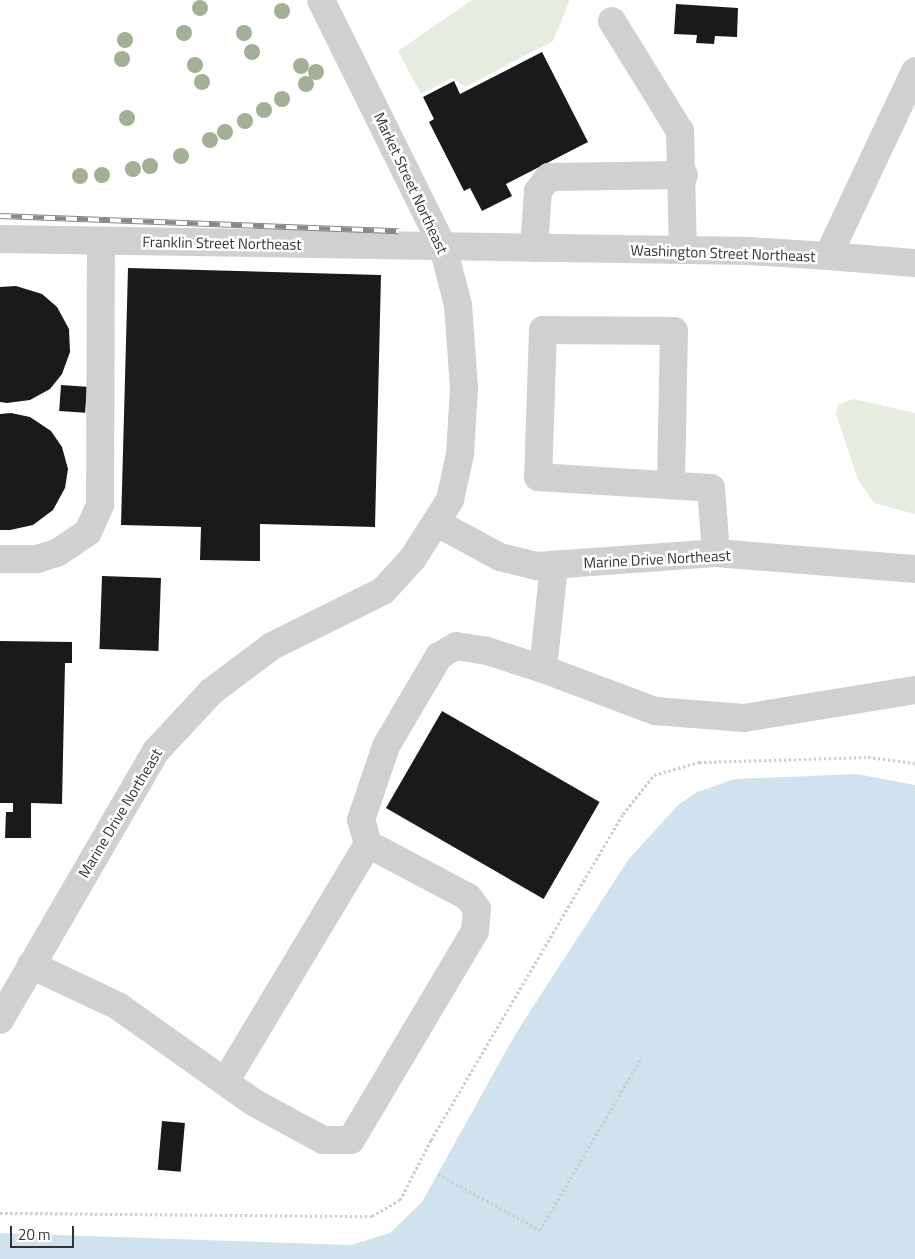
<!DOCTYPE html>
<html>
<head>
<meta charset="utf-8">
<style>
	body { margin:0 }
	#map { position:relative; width:915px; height:1259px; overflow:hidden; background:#fff; font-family:"Titillium Web",sans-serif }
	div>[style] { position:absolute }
	.green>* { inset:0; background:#e6ecdf }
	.water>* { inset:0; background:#cfe2ee }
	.building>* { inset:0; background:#1a1a1a; transform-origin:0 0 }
	.path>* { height:3px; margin-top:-1.5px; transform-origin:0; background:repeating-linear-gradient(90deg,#cdcdcd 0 2.5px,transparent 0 5px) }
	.minor>* { height:28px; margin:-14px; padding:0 14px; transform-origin:14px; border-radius:14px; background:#d0d0d0 }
	.rail>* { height:5.5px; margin-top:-2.75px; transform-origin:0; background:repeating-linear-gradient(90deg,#fff 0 11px,#888 0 22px); box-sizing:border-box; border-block:1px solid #888 }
	.trees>* { width:16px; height:16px; margin:-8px; border-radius:50%; background:#a2b095 }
	span { translate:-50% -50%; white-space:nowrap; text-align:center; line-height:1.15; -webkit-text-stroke:5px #fff; paint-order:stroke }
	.street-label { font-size:15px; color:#333 }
	.scale { position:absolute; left:10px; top:1226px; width:64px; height:22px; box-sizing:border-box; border:2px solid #333; border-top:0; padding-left:6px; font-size:15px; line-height:18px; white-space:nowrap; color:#333; -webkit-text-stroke:4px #fff; paint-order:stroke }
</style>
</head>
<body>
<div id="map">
	<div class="green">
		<div style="clip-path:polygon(472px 0,570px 0,553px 41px,465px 87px,453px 78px,421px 94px,398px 51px)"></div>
		<div style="clip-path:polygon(853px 399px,915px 413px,915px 514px,874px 503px,858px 480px,836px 414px,838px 405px)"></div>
	</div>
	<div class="water">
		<div style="clip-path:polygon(857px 774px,915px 785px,915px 1259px,0 1259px,0 1233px,351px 1245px,390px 1233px,422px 1202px,516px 1033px,628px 860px,678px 805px,697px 792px,735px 779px)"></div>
	</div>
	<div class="building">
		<div style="clip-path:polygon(676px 4px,738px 8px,737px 37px,715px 36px,714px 44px,696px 43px,697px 35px,674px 34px)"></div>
		<div style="clip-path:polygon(542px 52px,588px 142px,506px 184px,512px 196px,482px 211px,470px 188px,464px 191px,429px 122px,434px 119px,423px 97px,454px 81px,460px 94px)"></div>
		<div style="clip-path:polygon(128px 268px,381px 275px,375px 527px,260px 524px,260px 561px,200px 560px,201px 527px,121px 525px)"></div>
		<div style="clip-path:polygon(16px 286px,42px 294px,57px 307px,69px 329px,70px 352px,62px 374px,50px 389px,30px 400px,7px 403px,0 402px,0 287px)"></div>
		<div style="left:61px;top:385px;width:26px;height:26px;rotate:4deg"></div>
		<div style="clip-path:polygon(11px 413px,30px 417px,51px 431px,62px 447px,68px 469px,65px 488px,53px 510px,33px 525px,10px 530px,0 530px,0 414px)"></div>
		<div style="left:102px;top:576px;width:59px;height:73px;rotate:2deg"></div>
		<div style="clip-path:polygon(0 641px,72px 642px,72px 663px,65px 663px,62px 804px,31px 803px,31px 838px,5px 838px,6px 812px,13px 812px,13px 803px,0 803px)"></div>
		<div style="left:442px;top:711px;width:182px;height:112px;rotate:30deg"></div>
		<div style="left:162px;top:1121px;width:23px;height:49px;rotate:5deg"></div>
	</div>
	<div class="path">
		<div style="left:438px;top:1174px;width:116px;rotate:28.8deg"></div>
		<div style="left:540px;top:1230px;width:201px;rotate:-59.5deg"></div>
		<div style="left:0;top:1213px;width:372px;rotate:0.5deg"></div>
		<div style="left:372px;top:1216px;width:32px;rotate:-30deg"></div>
		<div style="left:400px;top:1200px;width:68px;rotate:-62.7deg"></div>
		<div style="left:431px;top:1140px;width:378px;rotate:-59.5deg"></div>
		<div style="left:623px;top:814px;width:50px;rotate:-51.5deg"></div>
		<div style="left:654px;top:775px;width:47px;rotate:-16.1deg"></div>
		<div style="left:699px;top:762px;width:169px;rotate:-1.7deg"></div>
		<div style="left:868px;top:757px;width:47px;rotate:7.3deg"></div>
	</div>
	<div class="minor">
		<div style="left:612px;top:21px;width:129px;rotate:58.3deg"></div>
		<div style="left:680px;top:131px;width:119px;rotate:88.6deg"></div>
		<div style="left:0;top:239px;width:750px;rotate:0.92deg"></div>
		<div style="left:750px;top:251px;width:78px;rotate:3.7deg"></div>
		<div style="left:828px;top:256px;width:204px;rotate:-64.8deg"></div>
		<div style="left:534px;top:248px;width:57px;rotate:-86deg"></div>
		<div style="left:538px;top:191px;width:18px;rotate:-52deg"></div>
		<div style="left:549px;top:177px;width:135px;rotate:-0.8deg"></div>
		<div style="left:828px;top:256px;width:87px;rotate:4.6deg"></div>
		<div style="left:671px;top:484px;width:153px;rotate:-88.9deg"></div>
		<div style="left:674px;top:331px;width:131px;rotate:-179.6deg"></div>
		<div style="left:543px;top:330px;width:147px;rotate:91.9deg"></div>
		<div style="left:538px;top:477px;width:173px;rotate:3.6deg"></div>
		<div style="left:711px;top:488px;width:65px;rotate:85.6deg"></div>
		<div style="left:437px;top:523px;width:72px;rotate:28.4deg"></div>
		<div style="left:500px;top:557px;width:37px;rotate:14deg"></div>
		<div style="left:536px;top:566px;width:180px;rotate:-4.1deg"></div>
		<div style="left:716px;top:553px;width:200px;rotate:4.6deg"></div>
		<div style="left:0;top:559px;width:37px"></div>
		<div style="left:37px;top:559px;width:21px;rotate:-17deg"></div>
		<div style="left:57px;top:553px;width:37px;rotate:-34deg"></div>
		<div style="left:88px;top:532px;width:30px;rotate:-66deg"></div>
		<div style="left:100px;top:505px;width:264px;rotate:-89.8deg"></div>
		<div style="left:543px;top:669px;width:104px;rotate:-83.9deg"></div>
		<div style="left:31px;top:965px;width:96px;rotate:25.2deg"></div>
		<div style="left:118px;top:1006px;width:166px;rotate:35.4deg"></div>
		<div style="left:253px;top:1102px;width:80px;rotate:28.5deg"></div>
		<div style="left:323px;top:1140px;width:28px"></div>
		<div style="left:351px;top:1140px;width:243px;rotate:-59.3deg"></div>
		<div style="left:475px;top:931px;width:22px;rotate:-85deg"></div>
		<div style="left:477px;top:909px;width:15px;rotate:-127deg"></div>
		<div style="left:468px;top:897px;width:113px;rotate:-152.1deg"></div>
		<div style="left:368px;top:844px;width:25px;rotate:-106deg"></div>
		<div style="left:361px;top:820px;width:78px;rotate:-71.3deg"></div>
		<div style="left:386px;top:746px;width:104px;rotate:-59.5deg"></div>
		<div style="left:439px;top:656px;width:20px;rotate:-30deg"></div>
		<div style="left:456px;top:646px;width:31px;rotate:9deg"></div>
		<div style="left:487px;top:651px;width:59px;rotate:17.8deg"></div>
		<div style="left:543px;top:669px;width:120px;rotate:20.6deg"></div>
		<div style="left:655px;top:711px;width:89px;rotate:4.5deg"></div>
		<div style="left:744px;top:718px;width:173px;rotate:-9.3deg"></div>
		<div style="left:0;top:1020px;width:311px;rotate:-59.9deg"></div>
		<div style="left:156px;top:751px;width:82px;rotate:-47deg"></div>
		<div style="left:212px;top:691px;width:75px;rotate:-36.9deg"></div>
		<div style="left:272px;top:646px;width:124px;rotate:-26.4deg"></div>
		<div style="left:383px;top:591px;width:45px;rotate:-47.7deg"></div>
		<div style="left:413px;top:558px;width:69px;rotate:-57.5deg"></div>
		<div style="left:450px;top:500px;width:47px;rotate:-77.7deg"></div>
		<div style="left:460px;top:454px;width:66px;rotate:-86.5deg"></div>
		<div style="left:464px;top:388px;width:83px;rotate:-94.1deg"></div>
		<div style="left:458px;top:305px;width:60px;rotate:-104.5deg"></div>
		<div style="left:443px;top:247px;width:275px;rotate:-116.3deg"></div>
		<div style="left:225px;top:1082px;width:278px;rotate:-59deg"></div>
	</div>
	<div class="rail">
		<div style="left:0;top:216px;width:399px;rotate:2.2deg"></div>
	</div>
	<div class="trees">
		<div style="left:200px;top:8px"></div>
		<div style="left:282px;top:11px"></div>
		<div style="left:184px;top:33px"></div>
		<div style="left:244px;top:33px"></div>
		<div style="left:125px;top:40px"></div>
		<div style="left:252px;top:52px"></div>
		<div style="left:122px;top:59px"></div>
		<div style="left:195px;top:65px"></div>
		<div style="left:301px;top:66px"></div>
		<div style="left:316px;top:72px"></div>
		<div style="left:202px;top:82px"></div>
		<div style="left:306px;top:84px"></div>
		<div style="left:282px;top:99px"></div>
		<div style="left:264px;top:110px"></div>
		<div style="left:127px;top:118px"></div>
		<div style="left:245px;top:121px"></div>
		<div style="left:225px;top:132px"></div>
		<div style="left:210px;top:140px"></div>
		<div style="left:181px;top:156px"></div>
		<div style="left:150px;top:166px"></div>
		<div style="left:133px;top:169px"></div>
		<div style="left:102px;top:175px"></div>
		<div style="left:80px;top:176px"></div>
	</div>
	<div class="street-label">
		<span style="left:411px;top:183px;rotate:65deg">Market Street Northeast</span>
		<span style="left:222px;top:243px;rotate:1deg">Franklin Street Northeast</span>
		<span style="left:723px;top:253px;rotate:2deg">Washington Street Northeast</span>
		<span style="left:657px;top:559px;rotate:-3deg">Marine Drive Northeast</span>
		<span style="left:120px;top:813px;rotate:-59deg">Marine Drive Northeast</span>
	</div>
	<div class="scale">20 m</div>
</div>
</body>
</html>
